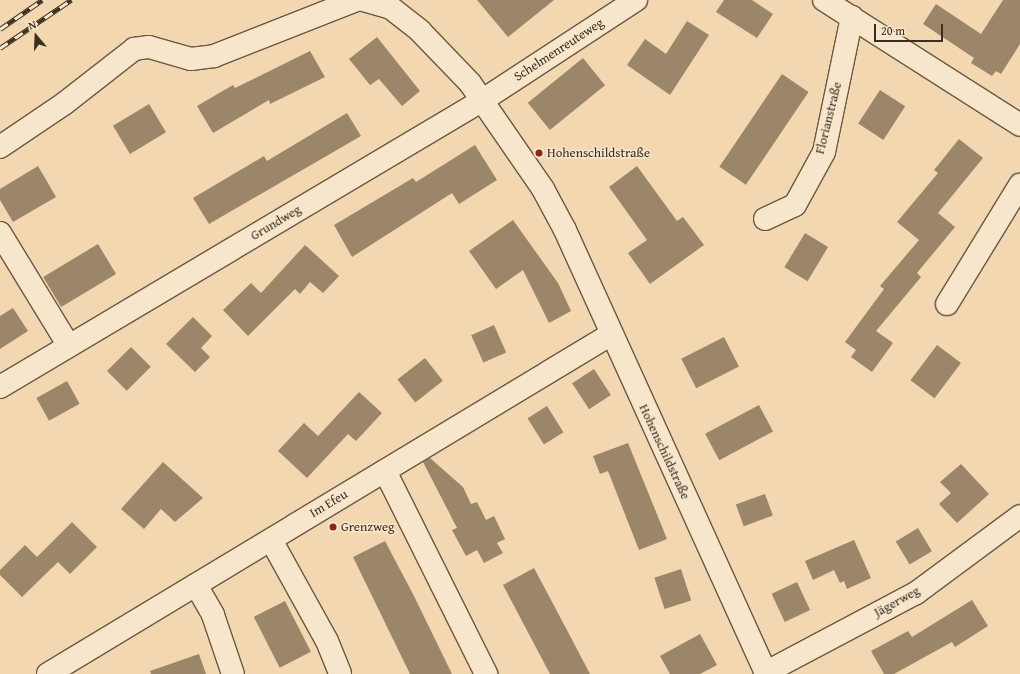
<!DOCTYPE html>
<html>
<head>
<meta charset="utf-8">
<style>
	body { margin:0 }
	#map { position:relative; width:1020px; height:674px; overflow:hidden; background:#f3d7b0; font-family:"Gentium Book Plus",serif }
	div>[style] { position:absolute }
	.building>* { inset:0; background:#9b866a; transform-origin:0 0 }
	.roads { filter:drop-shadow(1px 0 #695943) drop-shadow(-1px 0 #695943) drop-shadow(0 1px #695943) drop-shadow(0 -1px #695943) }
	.minor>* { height:22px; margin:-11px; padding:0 11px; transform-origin:11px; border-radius:11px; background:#f7e5cc }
	.rail>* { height:4.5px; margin-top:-2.25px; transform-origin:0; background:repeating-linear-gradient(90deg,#f7e5cc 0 9px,#3b2f1f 0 18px); box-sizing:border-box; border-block:1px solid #3b2f1f }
	.dots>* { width:11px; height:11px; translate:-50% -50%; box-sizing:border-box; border:2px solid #f7e5cc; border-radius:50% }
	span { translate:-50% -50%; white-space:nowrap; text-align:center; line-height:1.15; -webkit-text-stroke:3px #f7e5cc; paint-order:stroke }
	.street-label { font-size:13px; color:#3b2f1f }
	.poi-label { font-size:13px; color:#3b2f1f }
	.left { translate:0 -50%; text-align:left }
	.north { position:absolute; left:16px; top:16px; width:40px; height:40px; -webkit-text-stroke:3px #f7e5cc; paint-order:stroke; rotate:341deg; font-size:11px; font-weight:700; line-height:16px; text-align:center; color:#3b2f1f }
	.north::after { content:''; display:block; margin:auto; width:14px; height:18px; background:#3b2f1f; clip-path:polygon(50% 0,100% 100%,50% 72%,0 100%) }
	.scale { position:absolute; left:874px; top:24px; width:69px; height:18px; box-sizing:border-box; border:2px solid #3b2f1f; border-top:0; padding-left:5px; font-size:12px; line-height:14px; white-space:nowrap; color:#3b2f1f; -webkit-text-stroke:3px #f7e5cc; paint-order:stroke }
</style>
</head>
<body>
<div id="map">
	<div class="building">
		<div style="clip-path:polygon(477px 0,554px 0,508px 37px)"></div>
		<div style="clip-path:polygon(724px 0,752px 0,773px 14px,757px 38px,716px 12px)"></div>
		<div style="clip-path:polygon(1003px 0,1020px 0,1020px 44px,1001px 74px,996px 71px,992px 76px,971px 63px,974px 58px,923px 24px,936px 4px,981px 34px)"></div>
		<div style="clip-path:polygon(687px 21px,709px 35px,670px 95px,627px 65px,645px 39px,666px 54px)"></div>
		<div style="clip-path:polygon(377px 37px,420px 91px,402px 106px,379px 79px,370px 85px,349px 59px)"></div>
		<div style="clip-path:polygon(310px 51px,325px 77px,270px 104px,269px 100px,213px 133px,197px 106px,233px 85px,235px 88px)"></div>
		<div style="left:583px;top:58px;width:35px;height:71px;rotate:51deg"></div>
		<div style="left:782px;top:74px;width:32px;height:112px;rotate:34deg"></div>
		<div style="left:880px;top:90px;width:30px;height:40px;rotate:33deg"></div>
		<div style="left:149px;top:104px;width:33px;height:42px;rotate:59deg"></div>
		<div style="clip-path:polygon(347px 113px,361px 136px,209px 224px,193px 198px,264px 156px,267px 161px)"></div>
		<div style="clip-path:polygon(959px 139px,983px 158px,938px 213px,955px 227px,917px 273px,921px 277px,876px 331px,893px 343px,872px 372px,851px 357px,856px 350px,845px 342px,884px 289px,880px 286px,919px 240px,897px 222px,938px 173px,934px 170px)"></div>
		<div style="clip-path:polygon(475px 145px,497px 180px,459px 204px,452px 193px,352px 257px,334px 225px,413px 178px,416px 182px)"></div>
		<div style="clip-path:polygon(38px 166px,56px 197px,13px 222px,0 200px,0 189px)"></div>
		<div style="clip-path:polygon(637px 166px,677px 221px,683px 217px,704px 245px,650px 284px,628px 253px,647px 240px,609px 187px)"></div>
		<div style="clip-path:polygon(513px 220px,558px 283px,571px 311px,549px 323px,523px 270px,496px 289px,469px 251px)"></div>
		<div style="left:805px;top:233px;width:27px;height:40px;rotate:31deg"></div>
		<div style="left:98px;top:244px;width:35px;height:64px;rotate:59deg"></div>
		<div style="clip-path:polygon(305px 245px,339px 276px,323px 293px,310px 282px,300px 294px,295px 289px,248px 336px,223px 310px,251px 283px,261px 293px)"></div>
		<div style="clip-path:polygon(13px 308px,28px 331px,0 349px,0 316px)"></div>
		<div style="clip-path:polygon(193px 317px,212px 336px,201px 348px,210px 357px,195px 372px,166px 344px)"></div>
		<div style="left:494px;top:325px;width:30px;height:25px;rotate:66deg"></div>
		<div style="left:724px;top:337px;width:33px;height:48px;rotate:63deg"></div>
		<div style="left:937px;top:345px;width:30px;height:44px;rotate:37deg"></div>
		<div style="left:131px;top:347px;width:28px;height:34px;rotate:45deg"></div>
		<div style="left:425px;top:358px;width:29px;height:35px;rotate:52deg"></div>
		<div style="left:594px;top:369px;width:31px;height:26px;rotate:57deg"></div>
		<div style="left:67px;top:381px;width:26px;height:35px;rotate:61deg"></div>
		<div style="clip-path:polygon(359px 392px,382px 413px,356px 441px,348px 434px,307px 478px,278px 451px,304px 423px,318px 436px)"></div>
		<div style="left:759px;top:405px;width:30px;height:61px;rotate:62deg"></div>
		<div style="left:547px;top:406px;width:31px;height:23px;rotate:58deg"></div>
		<div style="clip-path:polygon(628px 443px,667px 539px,639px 550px,608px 471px,600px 474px,593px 456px)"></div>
		<div style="clip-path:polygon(430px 458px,463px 487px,471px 504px,477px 502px,486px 520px,494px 516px,505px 539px,497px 543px,503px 553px,484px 563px,477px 550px,466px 556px,452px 530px,457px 528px,423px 462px)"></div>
		<div style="clip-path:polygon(163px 462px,203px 498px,175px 522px,161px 509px,144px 529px,121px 509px)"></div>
		<div style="clip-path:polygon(961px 464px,989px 494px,957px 523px,939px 504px,951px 493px,940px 482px)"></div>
		<div style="left:765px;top:494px;width:23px;height:31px;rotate:70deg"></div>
		<div style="clip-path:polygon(72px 522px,97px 547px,70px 574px,58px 562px,22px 597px,0 575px,0 570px,25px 545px,37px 557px)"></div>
		<div style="left:918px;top:528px;width:27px;height:26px;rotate:59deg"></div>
		<div style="clip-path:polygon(854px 540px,871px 578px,847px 589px,844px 581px,840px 583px,834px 570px,813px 580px,805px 561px)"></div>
		<div style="clip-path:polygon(385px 541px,414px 596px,452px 674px,410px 674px,353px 557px)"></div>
		<div style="clip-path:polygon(534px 568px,568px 632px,590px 674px,550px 674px,503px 585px)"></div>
		<div style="left:681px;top:569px;width:33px;height:28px;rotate:72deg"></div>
		<div style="left:797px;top:582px;width:31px;height:28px;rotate:65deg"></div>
		<div style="clip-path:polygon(972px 600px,988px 626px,955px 647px,952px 642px,894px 674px,884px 674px,871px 651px,908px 631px,912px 637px)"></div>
		<div style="left:285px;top:601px;width:57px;height:35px;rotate:63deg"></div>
		<div style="clip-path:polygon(700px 634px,717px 665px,700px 674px,670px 674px,660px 656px)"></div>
		<div style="clip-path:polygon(199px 654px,206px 674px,151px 674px,150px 671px)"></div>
	</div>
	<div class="roads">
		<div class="minor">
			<div style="left:363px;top:0;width:29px;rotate:16deg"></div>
			<div style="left:391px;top:8px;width:37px;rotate:38deg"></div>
			<div style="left:420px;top:31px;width:72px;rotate:46.1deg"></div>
			<div style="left:470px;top:83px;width:129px;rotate:55.4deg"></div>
			<div style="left:543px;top:189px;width:47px;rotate:61.8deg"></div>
			<div style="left:565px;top:230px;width:487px;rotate:65.6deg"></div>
			<div style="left:824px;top:0;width:232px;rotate:32.5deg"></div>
			<div style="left:0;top:147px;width:78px;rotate:-34.1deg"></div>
			<div style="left:65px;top:103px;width:88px;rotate:-38deg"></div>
			<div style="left:134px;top:49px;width:15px;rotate:-8deg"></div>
			<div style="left:149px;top:47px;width:44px;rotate:15.9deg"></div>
			<div style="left:191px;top:59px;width:23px;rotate:-7deg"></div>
			<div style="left:214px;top:56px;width:153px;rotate:-21.5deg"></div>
			<div style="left:765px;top:219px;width:33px;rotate:-25deg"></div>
			<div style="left:795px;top:205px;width:60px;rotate:-61.3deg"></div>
			<div style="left:824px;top:152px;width:138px;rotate:-78.3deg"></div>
			<div style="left:0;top:233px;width:132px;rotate:58.6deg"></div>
			<div style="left:947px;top:304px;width:140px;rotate:-58.5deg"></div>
			<div style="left:0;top:387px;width:562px;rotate:-30.72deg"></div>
			<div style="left:483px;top:100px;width:183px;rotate:-33.2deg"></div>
			<div style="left:385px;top:471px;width:227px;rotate:63.5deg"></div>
			<div style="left:271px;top:540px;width:115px;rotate:61deg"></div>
			<div style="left:327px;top:641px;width:35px;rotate:68deg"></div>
			<div style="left:196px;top:585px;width:34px;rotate:60deg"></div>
			<div style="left:213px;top:615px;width:62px;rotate:71.3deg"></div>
			<div style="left:765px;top:673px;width:171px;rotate:-27.9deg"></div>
			<div style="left:916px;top:593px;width:129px;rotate:-36.5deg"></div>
			<div style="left:48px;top:674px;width:656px;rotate:-31.1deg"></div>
		</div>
	</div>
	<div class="rail">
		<div style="left:0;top:29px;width:51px;rotate:-34.6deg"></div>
		<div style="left:0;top:48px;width:86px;rotate:-34.1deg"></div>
	</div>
	<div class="dots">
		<div style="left:539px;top:153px;background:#8f2418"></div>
		<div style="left:333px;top:527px;background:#8f2418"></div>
	</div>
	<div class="street-label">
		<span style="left:559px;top:50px;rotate:-33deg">Schelmenreuteweg</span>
		<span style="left:829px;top:118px;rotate:-76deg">Florianstraße</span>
		<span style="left:276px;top:223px;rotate:-31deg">Grundweg</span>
		<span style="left:664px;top:452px;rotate:65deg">Hohenschildstraße</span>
		<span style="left:329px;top:504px;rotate:-31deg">Im Efeu</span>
		<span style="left:897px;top:602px;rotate:-29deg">Jägerweg</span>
	</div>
	<div class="poi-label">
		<span class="left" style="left:547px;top:153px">Hohenschildstraße</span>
		<span class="left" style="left:341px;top:527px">Grenzweg</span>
	</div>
	<div class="north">N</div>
	<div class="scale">20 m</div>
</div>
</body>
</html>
